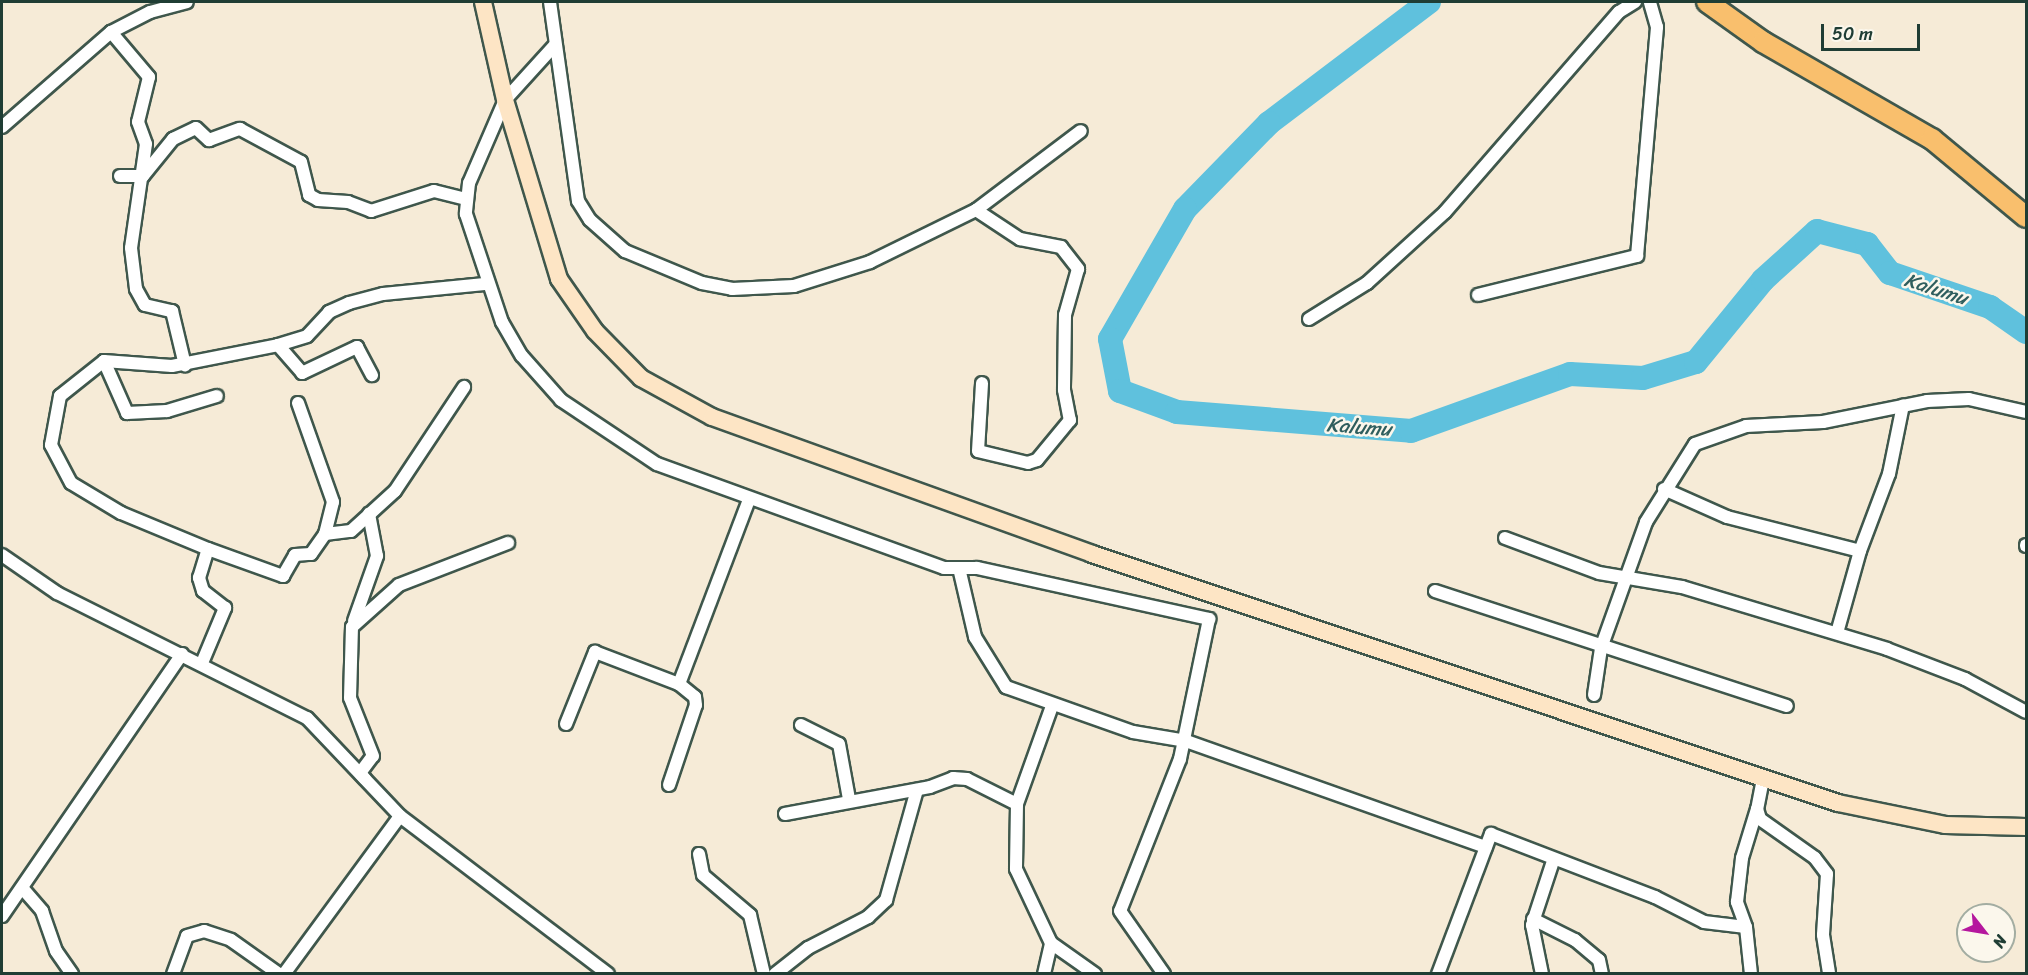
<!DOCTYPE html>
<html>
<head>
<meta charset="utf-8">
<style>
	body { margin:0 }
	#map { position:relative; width:2028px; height:975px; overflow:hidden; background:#f6ebd7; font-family:Sriracha,sans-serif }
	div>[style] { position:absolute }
	.river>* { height:24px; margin:-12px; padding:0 12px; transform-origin:12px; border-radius:12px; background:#5fc1dd }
	.roads { filter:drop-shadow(2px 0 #3f574c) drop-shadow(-2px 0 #3f574c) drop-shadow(0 2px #3f574c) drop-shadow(0 -2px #3f574c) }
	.minor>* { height:12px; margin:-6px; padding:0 6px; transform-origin:6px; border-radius:6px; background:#fff }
	.secondary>* { height:16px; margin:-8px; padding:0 8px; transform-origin:8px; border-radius:8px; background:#fde5c5 }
	.trunk>* { height:20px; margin:-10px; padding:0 10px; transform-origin:10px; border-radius:10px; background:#f9bf6d }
	span { translate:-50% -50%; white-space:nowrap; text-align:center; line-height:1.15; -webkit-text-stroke:5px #fbf7ec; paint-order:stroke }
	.water-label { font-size:20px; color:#2f5e5e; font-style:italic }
	.frame { position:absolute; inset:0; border:3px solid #1f3d34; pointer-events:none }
	.north { position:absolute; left:1956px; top:903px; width:60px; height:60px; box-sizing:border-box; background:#fbf7ec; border:2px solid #a3ada2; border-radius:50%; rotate:121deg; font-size:16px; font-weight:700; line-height:24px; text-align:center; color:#1f3d34 }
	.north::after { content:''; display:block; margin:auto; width:21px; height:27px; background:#b5179e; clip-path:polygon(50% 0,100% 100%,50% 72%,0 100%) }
	.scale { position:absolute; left:1821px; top:24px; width:99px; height:27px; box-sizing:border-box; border:3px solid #1f3d34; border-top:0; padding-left:8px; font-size:18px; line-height:21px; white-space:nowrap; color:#1f3d34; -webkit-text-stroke:4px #fbf7ec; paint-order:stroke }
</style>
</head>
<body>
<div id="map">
	<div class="river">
		<div style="left:1429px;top:2px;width:201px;rotate:142.9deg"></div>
		<div style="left:1269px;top:123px;width:120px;rotate:134.3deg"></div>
		<div style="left:1185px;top:209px;width:150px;rotate:120deg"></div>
		<div style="left:1110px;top:339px;width:53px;rotate:79.1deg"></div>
		<div style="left:1120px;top:391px;width:61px;rotate:20.2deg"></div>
		<div style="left:1177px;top:412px;width:235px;rotate:4.6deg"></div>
		<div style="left:1411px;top:431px;width:169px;rotate:-19.7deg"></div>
		<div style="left:1570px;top:374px;width:73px;rotate:3.1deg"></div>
		<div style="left:1643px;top:378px;width:55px;rotate:-16.8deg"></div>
		<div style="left:1696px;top:362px;width:106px;rotate:-50.7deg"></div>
		<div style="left:1763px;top:280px;width:73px;rotate:-42.2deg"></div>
		<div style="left:1817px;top:231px;width:52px;rotate:14.6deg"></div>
		<div style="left:1867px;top:244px;width:37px;rotate:52deg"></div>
		<div style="left:1890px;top:273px;width:106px;rotate:18.8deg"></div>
		<div style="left:1990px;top:307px;width:44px;rotate:34.8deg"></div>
	</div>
	<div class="roads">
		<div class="minor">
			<div style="left:550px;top:2px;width:201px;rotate:82deg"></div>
			<div style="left:578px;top:201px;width:22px;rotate:58deg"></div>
			<div style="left:590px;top:220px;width:47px;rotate:41.5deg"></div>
			<div style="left:625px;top:251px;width:83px;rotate:22.6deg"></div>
			<div style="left:702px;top:283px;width:31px;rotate:11deg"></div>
			<div style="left:732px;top:289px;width:62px;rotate:-2.8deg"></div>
			<div style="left:794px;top:286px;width:80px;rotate:-17.5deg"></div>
			<div style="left:870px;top:262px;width:118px;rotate:-26.1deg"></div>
			<div style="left:976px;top:210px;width:131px;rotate:-37deg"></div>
			<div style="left:111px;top:32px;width:59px;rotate:49.8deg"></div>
			<div style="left:149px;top:77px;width:46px;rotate:103.7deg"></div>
			<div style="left:138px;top:122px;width:23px;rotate:70deg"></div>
			<div style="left:146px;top:144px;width:105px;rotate:98.2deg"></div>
			<div style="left:131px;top:248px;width:41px;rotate:83deg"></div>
			<div style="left:136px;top:289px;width:18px;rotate:61deg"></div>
			<div style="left:145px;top:305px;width:28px;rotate:13deg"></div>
			<div style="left:172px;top:311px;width:56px;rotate:76.5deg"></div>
			<div style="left:554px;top:46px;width:73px;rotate:132.2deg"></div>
			<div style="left:505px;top:100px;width:90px;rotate:113.4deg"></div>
			<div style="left:469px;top:183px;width:31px;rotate:96deg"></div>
			<div style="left:466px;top:214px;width:114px;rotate:71.6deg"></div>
			<div style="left:502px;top:322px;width:39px;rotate:60deg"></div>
			<div style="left:522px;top:356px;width:59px;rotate:48.4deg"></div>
			<div style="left:561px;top:400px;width:115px;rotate:33.7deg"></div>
			<div style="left:657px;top:464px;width:305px;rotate:19.9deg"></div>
			<div style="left:944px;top:568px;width:33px"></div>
			<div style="left:977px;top:568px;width:238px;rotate:12.4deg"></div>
			<div style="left:1209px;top:619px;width:143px;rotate:101.7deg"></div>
			<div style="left:1180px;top:759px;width:163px;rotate:111.5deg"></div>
			<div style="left:1120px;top:911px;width:77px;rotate:55.1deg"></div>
			<div style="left:2px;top:127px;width:145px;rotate:-41.1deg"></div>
			<div style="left:111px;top:32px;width:44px;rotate:-27.1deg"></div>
			<div style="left:150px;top:12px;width:38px;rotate:-15deg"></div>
			<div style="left:120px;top:176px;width:23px"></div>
			<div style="left:143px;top:176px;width:48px;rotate:-51deg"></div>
			<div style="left:173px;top:139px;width:25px;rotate:-26deg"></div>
			<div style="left:196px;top:128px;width:18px;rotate:43deg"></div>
			<div style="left:209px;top:140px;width:33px;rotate:-20deg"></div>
			<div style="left:240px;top:129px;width:69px;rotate:28.4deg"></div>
			<div style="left:301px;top:162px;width:34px;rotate:76deg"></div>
			<div style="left:309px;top:195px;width:10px;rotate:29deg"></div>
			<div style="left:318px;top:200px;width:30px;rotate:4deg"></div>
			<div style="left:348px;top:202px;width:25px;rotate:21deg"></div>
			<div style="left:371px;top:211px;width:66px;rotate:-17.6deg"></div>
			<div style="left:434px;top:191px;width:33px;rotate:14deg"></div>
			<div style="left:976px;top:210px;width:53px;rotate:33.4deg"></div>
			<div style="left:1020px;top:239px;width:42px;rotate:11deg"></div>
			<div style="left:1061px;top:247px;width:28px;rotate:52deg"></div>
			<div style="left:1078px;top:269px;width:48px;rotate:105.8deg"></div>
			<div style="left:1065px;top:315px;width:75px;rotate:90.8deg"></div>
			<div style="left:1064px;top:390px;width:31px;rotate:79deg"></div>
			<div style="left:1070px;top:420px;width:52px;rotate:129.5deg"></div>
			<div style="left:1037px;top:460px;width:9px;rotate:162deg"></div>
			<div style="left:1028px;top:463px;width:51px;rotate:-166.5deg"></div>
			<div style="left:978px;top:451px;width:68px;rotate:-86.6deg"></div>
			<div style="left:1478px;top:295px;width:164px;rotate:-13.8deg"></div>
			<div style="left:1637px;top:256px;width:230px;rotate:-85deg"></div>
			<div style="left:1657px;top:27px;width:26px;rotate:-106deg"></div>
			<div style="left:1309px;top:319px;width:68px;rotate:-31.8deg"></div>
			<div style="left:1367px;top:283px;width:105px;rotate:-42.3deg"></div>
			<div style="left:1445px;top:212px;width:265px;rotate:-49deg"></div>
			<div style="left:1619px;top:12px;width:19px;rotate:-32deg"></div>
			<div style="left:278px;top:345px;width:30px;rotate:-17deg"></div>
			<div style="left:307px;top:336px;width:33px;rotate:-47deg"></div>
			<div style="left:329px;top:312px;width:22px;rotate:-24deg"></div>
			<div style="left:349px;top:303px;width:35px;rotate:-15deg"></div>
			<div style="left:383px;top:294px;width:102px;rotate:-5.6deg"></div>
			<div style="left:104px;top:361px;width:57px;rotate:66.1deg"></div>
			<div style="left:127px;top:413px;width:40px;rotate:-2.9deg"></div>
			<div style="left:167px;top:411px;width:52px;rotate:-16.7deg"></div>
			<div style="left:298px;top:403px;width:105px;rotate:70.5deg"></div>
			<div style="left:333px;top:502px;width:33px;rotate:104deg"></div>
			<div style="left:1664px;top:489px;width:69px;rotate:24deg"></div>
			<div style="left:1727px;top:517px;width:137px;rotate:14.3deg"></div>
			<div style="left:1860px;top:551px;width:85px;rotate:105.7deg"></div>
			<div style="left:1505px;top:538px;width:100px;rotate:20.4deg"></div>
			<div style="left:1599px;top:573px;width:84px;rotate:9.6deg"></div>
			<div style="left:1682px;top:587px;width:214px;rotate:16.8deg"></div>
			<div style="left:1887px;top:649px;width:84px;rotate:21deg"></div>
			<div style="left:1965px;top:679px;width:69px;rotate:28.4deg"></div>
			<div style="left:2026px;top:545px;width:1px;rotate:90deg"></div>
			<div style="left:208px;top:549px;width:80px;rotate:19.8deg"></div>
			<div style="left:283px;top:576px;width:24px;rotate:-60deg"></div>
			<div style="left:295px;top:555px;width:16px;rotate:-4deg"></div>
			<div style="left:311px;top:554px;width:24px;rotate:-55deg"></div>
			<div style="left:325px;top:534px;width:26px;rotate:-7deg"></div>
			<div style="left:351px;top:531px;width:59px;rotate:-42.3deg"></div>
			<div style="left:395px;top:491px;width:125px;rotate:-56.4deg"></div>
			<div style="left:1860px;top:551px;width:82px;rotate:-69.4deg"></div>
			<div style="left:1889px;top:474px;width:70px;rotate:-78.5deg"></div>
			<div style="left:2px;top:555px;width:67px;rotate:34.6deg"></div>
			<div style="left:57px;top:593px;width:280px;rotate:26.6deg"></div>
			<div style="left:307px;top:718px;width:135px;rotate:46.5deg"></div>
			<div style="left:400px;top:816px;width:261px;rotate:37.2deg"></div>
			<div style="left:959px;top:568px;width:71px;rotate:76.9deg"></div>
			<div style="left:975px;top:637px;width:59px;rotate:58.2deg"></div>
			<div style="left:1006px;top:687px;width:135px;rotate:19.5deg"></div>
			<div style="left:1133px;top:732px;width:54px;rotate:9.6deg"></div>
			<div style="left:1186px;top:741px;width:318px;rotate:19.5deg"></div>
			<div style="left:1435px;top:591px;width:370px;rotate:18.1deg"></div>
			<div style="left:354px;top:621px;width:69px;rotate:-70.5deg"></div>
			<div style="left:377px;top:556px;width:43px;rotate:-100.8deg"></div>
			<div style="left:202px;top:663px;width:60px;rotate:-67.3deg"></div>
			<div style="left:225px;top:608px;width:28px;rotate:-142deg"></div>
			<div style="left:203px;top:591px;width:14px;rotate:-107deg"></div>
			<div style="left:199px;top:578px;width:30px;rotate:-73deg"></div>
			<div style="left:208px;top:549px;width:94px;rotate:-157.5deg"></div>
			<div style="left:121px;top:513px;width:58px;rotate:-149deg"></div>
			<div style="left:71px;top:483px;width:43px;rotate:-117.8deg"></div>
			<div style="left:51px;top:445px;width:50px;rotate:-79.6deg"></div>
			<div style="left:60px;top:396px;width:56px;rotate:-38.5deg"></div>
			<div style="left:104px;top:361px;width:68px;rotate:4.2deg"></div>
			<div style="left:172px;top:366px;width:108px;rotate:-11.2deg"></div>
			<div style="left:278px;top:345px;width:37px;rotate:49deg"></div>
			<div style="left:302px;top:373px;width:61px;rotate:-25.3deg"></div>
			<div style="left:357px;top:347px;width:32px;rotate:62deg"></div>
			<div style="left:1594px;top:695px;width:48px;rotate:-81.5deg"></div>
			<div style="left:1601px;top:648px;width:134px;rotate:-70.3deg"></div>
			<div style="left:1646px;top:522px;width:92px;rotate:-57.9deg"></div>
			<div style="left:1695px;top:444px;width:54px;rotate:-19.4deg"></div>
			<div style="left:1746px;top:426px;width:77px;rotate:-3deg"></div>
			<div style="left:1823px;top:422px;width:106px;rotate:-11.4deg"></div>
			<div style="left:1927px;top:401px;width:42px;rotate:-2.7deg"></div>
			<div style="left:1969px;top:399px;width:58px;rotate:12.8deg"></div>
			<div style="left:1052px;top:706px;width:104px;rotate:109.7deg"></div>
			<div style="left:1017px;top:804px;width:65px;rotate:90.9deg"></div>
			<div style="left:1016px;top:869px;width:82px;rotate:64.7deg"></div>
			<div style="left:1051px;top:943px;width:54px;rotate:35.2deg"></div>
			<div style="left:566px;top:724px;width:78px;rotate:-68.1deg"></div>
			<div style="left:595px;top:652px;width:90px;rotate:20.9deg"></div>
			<div style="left:801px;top:725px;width:42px;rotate:26.6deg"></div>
			<div style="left:839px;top:744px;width:56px;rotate:79.7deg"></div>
			<div style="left:365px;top:779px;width:8px;rotate:-130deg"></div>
			<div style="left:360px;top:773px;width:21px;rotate:-53deg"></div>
			<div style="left:373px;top:756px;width:62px;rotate:-111.6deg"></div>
			<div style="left:350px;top:698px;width:71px;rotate:-88.4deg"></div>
			<div style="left:352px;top:627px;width:63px;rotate:-41.8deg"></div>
			<div style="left:399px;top:585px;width:117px;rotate:-21.1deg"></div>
			<div style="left:1763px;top:779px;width:31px;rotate:101deg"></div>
			<div style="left:1757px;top:809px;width:10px;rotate:73deg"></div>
			<div style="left:1760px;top:819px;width:67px;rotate:35.3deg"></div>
			<div style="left:1815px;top:858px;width:20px;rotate:53deg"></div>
			<div style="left:1827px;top:874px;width:61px;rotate:93.8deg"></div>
			<div style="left:1823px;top:935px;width:39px;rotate:81deg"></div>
			<div style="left:669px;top:785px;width:84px;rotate:-71.4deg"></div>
			<div style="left:696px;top:705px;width:8px;rotate:-97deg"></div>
			<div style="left:695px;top:697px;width:21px;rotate:-141deg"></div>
			<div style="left:679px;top:684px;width:197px;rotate:-69.2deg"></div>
			<div style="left:785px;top:814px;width:147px;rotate:-10.5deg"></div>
			<div style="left:930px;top:787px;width:25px;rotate:-21deg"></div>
			<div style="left:953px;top:778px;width:14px;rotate:4deg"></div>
			<div style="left:967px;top:779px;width:56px;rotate:26.6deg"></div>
			<div style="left:699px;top:854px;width:21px;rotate:79deg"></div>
			<div style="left:703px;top:875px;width:62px;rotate:40.4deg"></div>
			<div style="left:750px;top:915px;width:61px;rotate:76.7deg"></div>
			<div style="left:24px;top:890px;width:28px;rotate:49deg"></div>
			<div style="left:42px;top:911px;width:42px;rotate:70.7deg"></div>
			<div style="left:56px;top:951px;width:28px;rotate:55deg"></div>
			<div style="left:2px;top:916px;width:318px;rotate:-55.5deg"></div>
			<div style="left:1533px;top:919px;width:47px;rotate:26.6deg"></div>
			<div style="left:1575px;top:940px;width:31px;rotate:40deg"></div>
			<div style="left:1599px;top:960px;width:14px;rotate:78deg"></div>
			<div style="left:173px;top:974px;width:40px;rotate:-69.8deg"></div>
			<div style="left:187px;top:936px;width:18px;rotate:-16deg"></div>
			<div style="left:204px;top:931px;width:28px;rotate:18deg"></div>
			<div style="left:231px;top:940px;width:59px;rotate:35.3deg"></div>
			<div style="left:284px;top:974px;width:196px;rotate:-53.7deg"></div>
			<div style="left:775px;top:974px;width:42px;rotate:-38.2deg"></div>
			<div style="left:808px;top:948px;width:68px;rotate:-27.3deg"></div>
			<div style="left:868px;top:917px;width:25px;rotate:-43deg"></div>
			<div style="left:886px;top:900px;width:114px;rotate:-74.3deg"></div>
			<div style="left:1044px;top:974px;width:32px;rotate:-77deg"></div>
			<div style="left:1438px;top:974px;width:150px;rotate:-69.3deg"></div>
			<div style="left:1491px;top:834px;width:176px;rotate:21deg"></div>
			<div style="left:1655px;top:897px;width:55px;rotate:27deg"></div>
			<div style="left:1704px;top:922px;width:42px;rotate:6.8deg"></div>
			<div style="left:1542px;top:974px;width:50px;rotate:-101.5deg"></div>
			<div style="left:1532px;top:925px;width:67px;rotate:-71.8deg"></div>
			<div style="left:1751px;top:974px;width:47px;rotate:-96.1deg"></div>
			<div style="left:1746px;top:927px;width:27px;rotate:-110deg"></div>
			<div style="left:1737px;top:902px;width:44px;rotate:-83.5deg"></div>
			<div style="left:1742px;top:858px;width:51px;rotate:-73deg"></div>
		</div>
		<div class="secondary">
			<div style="left:483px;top:2px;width:100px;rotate:77.3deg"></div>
			<div style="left:505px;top:100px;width:187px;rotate:73.2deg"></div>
			<div style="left:559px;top:279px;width:63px;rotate:55.3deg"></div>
			<div style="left:595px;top:331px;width:66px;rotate:45.6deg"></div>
			<div style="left:641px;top:378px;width:81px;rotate:28.8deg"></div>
			<div style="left:712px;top:417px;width:404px;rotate:19.8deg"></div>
			<div style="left:1092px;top:554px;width:786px;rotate:18.46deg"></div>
			<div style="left:1838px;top:803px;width:109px;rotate:11.6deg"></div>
			<div style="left:1945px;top:825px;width:81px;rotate:1.4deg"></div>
		</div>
		<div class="trunk">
			<div style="left:1707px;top:2px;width:69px;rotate:35.5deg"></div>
			<div style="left:1763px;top:42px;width:195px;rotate:29.9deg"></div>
			<div style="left:1932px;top:139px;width:122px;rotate:39.7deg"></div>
		</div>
	</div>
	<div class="water-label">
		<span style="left:1936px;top:289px;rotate:18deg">Kalumu</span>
		<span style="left:1359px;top:427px;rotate:4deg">Kalumu</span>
	</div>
	<div class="frame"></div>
	<div class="north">N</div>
	<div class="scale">50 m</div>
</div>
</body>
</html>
